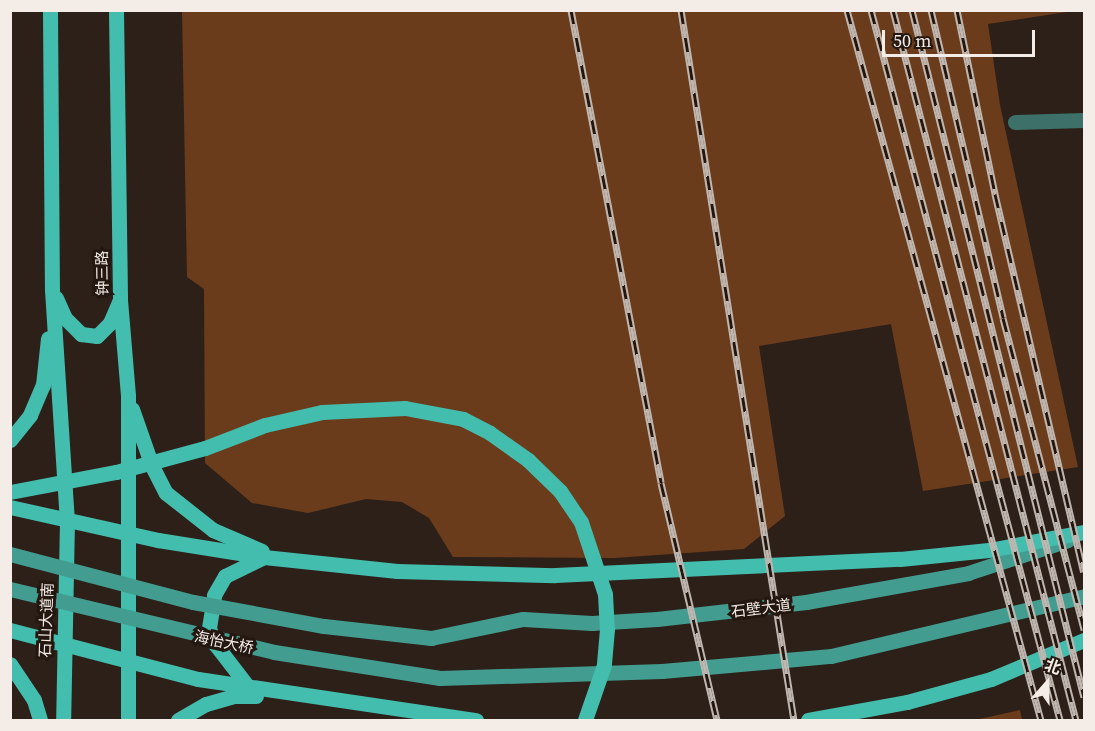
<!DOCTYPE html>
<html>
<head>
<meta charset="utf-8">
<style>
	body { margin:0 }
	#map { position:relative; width:1095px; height:731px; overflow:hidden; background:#2d2019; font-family:"Source Serif 4","Noto Sans SC",serif }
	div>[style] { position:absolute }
	.green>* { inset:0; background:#6b3c1b }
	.street>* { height:15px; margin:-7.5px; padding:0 7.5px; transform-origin:7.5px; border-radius:7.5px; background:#3c7068 }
	.secondary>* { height:15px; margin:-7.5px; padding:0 7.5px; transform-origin:7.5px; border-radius:7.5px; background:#429c8f }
	.primary>* { height:15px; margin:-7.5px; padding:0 7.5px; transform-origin:7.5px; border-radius:7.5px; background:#43bdad }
	.rail>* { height:7px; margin-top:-3.5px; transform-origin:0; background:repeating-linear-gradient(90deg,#231710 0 14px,#bfb6b0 0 28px); box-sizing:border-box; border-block:2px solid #bfb6b0 }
	.secondary-bridge>* { height:15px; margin:-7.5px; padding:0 7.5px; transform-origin:7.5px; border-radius:7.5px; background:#429c8f }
	.primary-bridge>* { height:15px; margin:-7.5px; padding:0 7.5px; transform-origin:7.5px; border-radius:7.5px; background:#43bdad }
	span { translate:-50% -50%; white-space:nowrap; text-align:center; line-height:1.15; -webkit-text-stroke:6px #231710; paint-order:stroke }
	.street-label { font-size:15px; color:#f4ece6 }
	.frame { position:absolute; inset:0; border:12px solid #f4ece6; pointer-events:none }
	.north { position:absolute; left:1017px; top:653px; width:60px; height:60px; -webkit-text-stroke:4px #231710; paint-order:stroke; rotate:20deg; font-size:16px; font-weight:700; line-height:24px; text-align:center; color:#f4ece6 }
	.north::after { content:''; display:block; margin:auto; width:21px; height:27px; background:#f4ece6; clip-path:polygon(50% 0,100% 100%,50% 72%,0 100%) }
	.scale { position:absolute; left:882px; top:30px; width:153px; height:27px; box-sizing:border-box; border:3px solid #f4ece6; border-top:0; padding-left:8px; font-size:18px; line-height:21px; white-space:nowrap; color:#f4ece6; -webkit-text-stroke:4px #231710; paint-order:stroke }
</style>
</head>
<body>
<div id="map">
	<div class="green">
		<div style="clip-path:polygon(182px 11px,1073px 11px,988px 24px,1000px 105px,1078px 467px,923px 491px,891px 324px,759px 346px,785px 516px,744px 549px,614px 558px,453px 557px,429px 518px,402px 502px,366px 499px,308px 513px,252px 503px,205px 463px,204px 289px,187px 277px)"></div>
		<div style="clip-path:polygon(1020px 710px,1022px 720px,975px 720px)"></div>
	</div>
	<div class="street">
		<div style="left:1015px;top:122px;width:69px;rotate:-1.7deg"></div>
	</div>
	<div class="secondary">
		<div style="left:431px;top:638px;width:94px;rotate:-11.7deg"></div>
		<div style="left:523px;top:619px;width:69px;rotate:3.3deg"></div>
		<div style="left:592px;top:623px;width:65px;rotate:-3.5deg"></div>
		<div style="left:657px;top:619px;width:150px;rotate:-6.5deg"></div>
		<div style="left:806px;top:602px;width:165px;rotate:-10.1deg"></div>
		<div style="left:968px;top:573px;width:105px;rotate:-18.3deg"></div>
		<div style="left:440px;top:678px;width:222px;rotate:-1.8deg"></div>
		<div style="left:662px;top:671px;width:170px;rotate:-5.1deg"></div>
		<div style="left:831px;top:656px;width:260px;rotate:-13.3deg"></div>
	</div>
	<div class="primary">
		<div style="left:50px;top:10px;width:280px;rotate:89.6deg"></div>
		<div style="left:52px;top:290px;width:230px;rotate:86.3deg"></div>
		<div style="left:67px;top:520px;width:200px;rotate:91.1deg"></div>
		<div style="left:116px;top:10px;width:290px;rotate:89.2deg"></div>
		<div style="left:120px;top:300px;width:96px;rotate:85.2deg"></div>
		<div style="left:128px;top:396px;width:324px;rotate:90deg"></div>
		<div style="left:56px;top:298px;width:22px;rotate:66deg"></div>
		<div style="left:65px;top:318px;width:23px;rotate:45deg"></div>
		<div style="left:81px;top:334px;width:16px;rotate:7deg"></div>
		<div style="left:97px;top:336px;width:18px;rotate:-45deg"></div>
		<div style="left:110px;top:323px;width:23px;rotate:-67deg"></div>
		<div style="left:132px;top:409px;width:60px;rotate:70.7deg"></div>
		<div style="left:152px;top:466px;width:30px;rotate:63deg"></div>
		<div style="left:166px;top:493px;width:60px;rotate:38.2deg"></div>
		<div style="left:213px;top:530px;width:53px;rotate:23.2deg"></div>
		<div style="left:10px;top:440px;width:32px;rotate:-51deg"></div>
		<div style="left:30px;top:415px;width:33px;rotate:-67deg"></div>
		<div style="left:43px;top:385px;width:47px;rotate:-83.9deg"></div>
		<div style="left:10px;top:507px;width:152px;rotate:12.6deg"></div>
		<div style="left:158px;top:540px;width:107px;rotate:9.1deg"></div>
		<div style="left:264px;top:557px;width:134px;rotate:6deg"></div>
		<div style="left:397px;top:571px;width:158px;rotate:1.5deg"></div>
		<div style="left:555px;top:575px;width:345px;rotate:-2.7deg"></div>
		<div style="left:900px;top:559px;width:89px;rotate:-5.8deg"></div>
		<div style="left:989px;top:550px;width:97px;rotate:-10.7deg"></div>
		<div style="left:10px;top:630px;width:194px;rotate:14.6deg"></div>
		<div style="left:198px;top:679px;width:281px;rotate:8.4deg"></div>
		<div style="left:10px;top:664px;width:43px;rotate:56.3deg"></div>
		<div style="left:34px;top:700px;width:21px;rotate:73deg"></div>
		<div style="left:249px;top:688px;width:56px;rotate:-127.7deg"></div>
		<div style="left:215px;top:644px;width:17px;rotate:-111deg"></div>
		<div style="left:209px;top:628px;width:33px;rotate:-81deg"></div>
		<div style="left:214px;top:595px;width:22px;rotate:-60deg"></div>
		<div style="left:225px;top:576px;width:41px;rotate:-25.9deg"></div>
		<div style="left:178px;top:720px;width:32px;rotate:-30deg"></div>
		<div style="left:206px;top:704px;width:29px;rotate:-16deg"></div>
		<div style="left:234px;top:696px;width:22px"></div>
		<div style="left:808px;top:720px;width:101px;rotate:-10.3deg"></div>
		<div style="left:907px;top:702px;width:87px;rotate:-15.3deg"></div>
		<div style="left:991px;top:679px;width:101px;rotate:-22.8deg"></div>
	</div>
	<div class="rail">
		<div style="left:571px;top:10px;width:481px;rotate:79.2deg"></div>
		<div style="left:661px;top:483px;width:244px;rotate:76.7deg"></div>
		<div style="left:681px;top:10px;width:719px;rotate:80.96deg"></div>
		<div style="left:847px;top:10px;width:736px;rotate:74.72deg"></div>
		<div style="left:871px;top:10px;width:735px;rotate:75.09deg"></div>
		<div style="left:893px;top:10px;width:733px;rotate:75.55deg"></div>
		<div style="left:912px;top:10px;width:708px;rotate:75.94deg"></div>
		<div style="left:931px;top:10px;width:316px;rotate:76.8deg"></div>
		<div style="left:1003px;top:318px;width:322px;rotate:75.4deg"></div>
		<div style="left:957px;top:10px;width:188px;rotate:78.3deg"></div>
		<div style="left:995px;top:194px;width:388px;rotate:76.8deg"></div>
	</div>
	<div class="secondary-bridge">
		<div style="left:10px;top:554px;width:189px;rotate:14.7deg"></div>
		<div style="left:193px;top:602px;width:133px;rotate:10.4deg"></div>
		<div style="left:324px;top:626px;width:108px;rotate:6.4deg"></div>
		<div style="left:10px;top:589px;width:271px;rotate:13.4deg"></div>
		<div style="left:274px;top:652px;width:168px;rotate:8.9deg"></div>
	</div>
	<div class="primary-bridge">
		<div style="left:10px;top:492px;width:108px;rotate:-10.7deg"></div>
		<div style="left:116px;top:472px;width:92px;rotate:-15.1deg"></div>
		<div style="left:205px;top:448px;width:64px;rotate:-21deg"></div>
		<div style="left:265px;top:425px;width:58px;rotate:-12.8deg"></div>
		<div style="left:322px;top:412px;width:83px;rotate:-2.8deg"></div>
		<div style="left:405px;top:408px;width:59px;rotate:10.7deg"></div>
		<div style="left:463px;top:419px;width:30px;rotate:27deg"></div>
		<div style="left:490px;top:433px;width:47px;rotate:35.4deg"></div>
		<div style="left:528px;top:460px;width:45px;rotate:44.1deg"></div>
		<div style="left:560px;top:491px;width:37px;rotate:56deg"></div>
		<div style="left:581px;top:522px;width:76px;rotate:71.6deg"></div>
		<div style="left:605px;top:594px;width:35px;rotate:87deg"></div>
		<div style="left:607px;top:629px;width:36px;rotate:95deg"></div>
		<div style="left:604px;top:665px;width:58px;rotate:109.1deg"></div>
	</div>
	<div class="street-label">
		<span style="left:102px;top:273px;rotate:-91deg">钟三路</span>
		<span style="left:761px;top:608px;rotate:-7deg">石壁大道</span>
		<span style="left:46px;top:620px;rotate:-88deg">石山大道南</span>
		<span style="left:224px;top:642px;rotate:12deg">海怡大桥</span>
	</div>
	<div class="frame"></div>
	<div class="north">北</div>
	<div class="scale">50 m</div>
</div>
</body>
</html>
